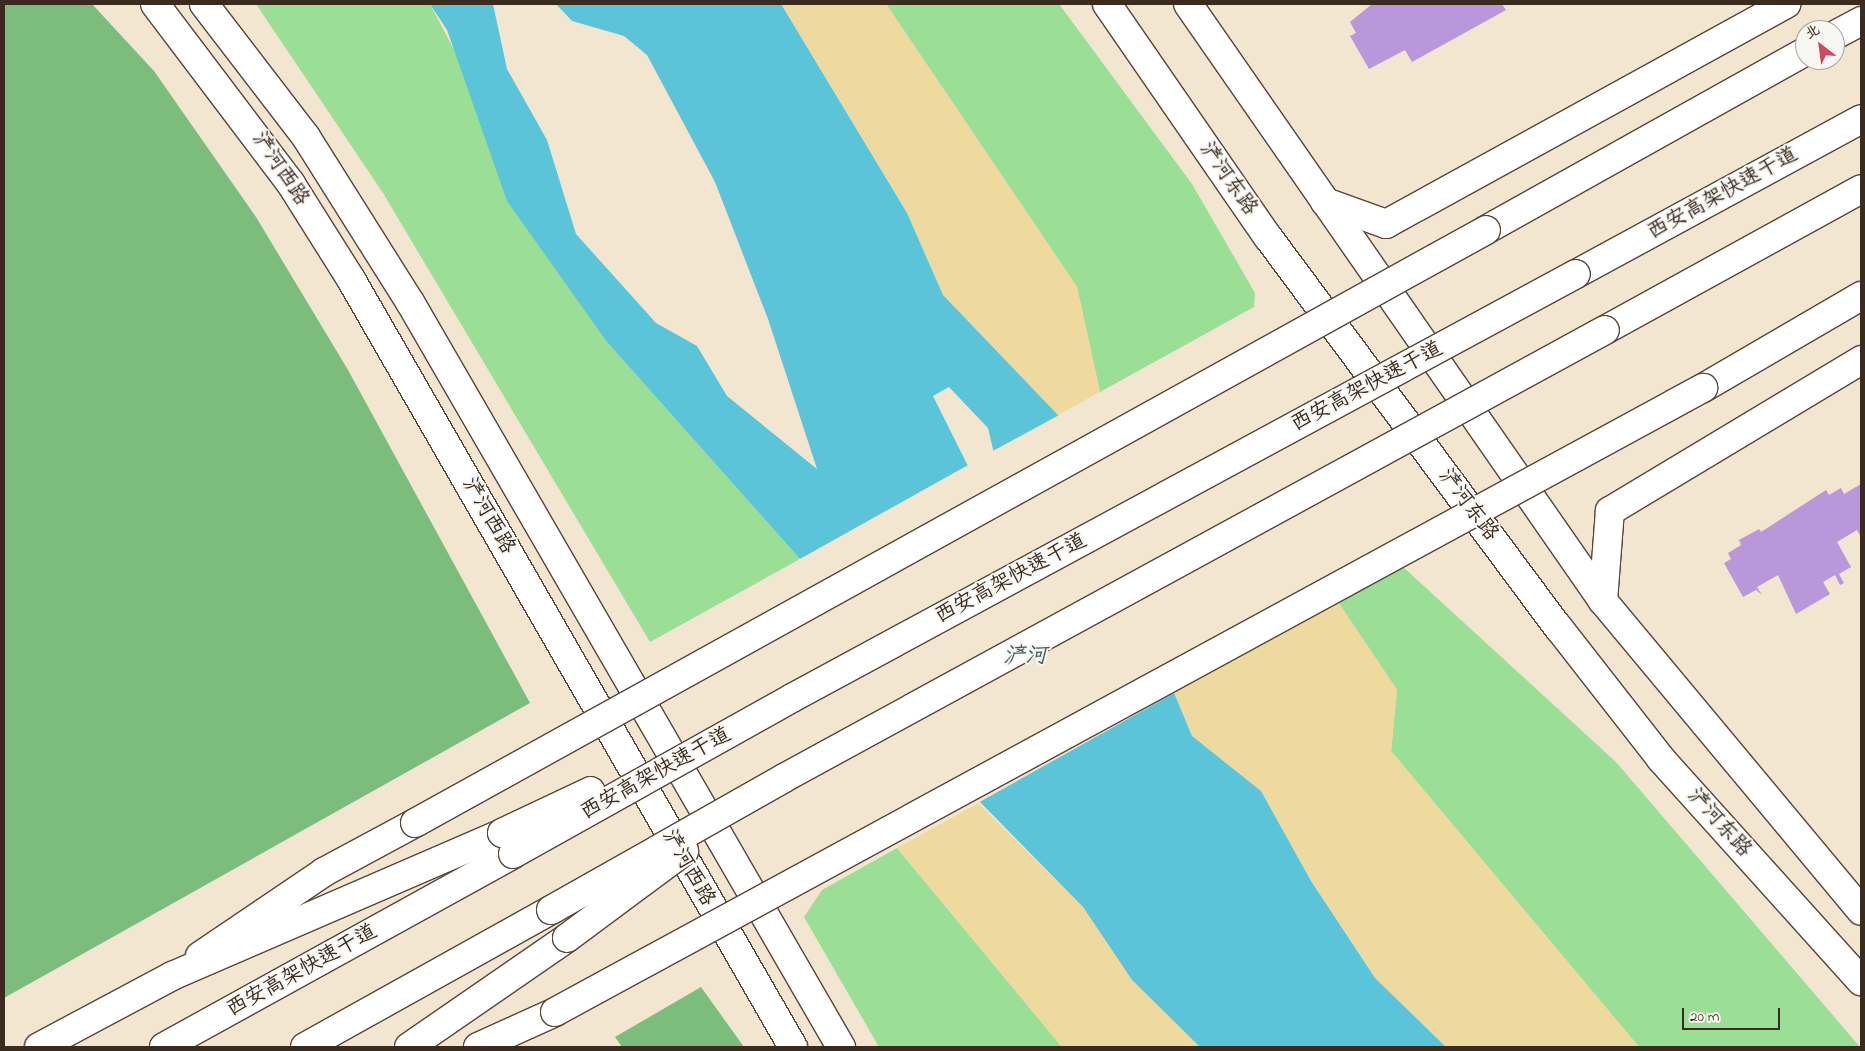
<!DOCTYPE html>
<html>
<head>
<meta charset="utf-8">
<style>
	body { margin:0 }
	#map { position:relative; width:1865px; height:1051px; overflow:hidden; background:#f3e6d0; font-family:"Indie Flower","LXGW WenKai TC",sans-serif }
	div>[style] { position:absolute }
	.green>* { inset:0; background:#9bde95 }
	.forest>* { inset:0; background:#7cbd7e }
	.sand>* { inset:0; background:#eeda9e }
	.water>* { inset:0; background:#5cc4d9 }
	.pier>* { inset:0; background:#f3e6d0 }
	.building>* { inset:0; background:#ba96db }
	.roads { filter:drop-shadow(1px 0 #574639) drop-shadow(-1px 0 #574639) drop-shadow(0 1px #574639) drop-shadow(0 -1px #574639) }
	.major>* { height:28px; margin:-14px; padding:0 14px; transform-origin:14px; border-radius:14px; background:#fff }
	.highway>* { height:28px; margin:-14px; padding:0 14px; transform-origin:14px; border-radius:14px; background:#fff }
	.bridges { filter:drop-shadow(1px 0 #574639) drop-shadow(-1px 0 #574639) drop-shadow(0 1px #574639) drop-shadow(0 -1px #574639) }
	.major-bridge>* { height:28px; margin:-14px; padding:0 14px; transform-origin:14px; border-radius:14px; background:#fff }
	.highway-bridge>* { height:28px; margin:-14px; padding:0 14px; transform-origin:14px; border-radius:14px; background:#fff }
	span { translate:-50% -50%; white-space:nowrap; text-align:center; line-height:1.15; -webkit-text-stroke:4px #f6f6f2; paint-order:stroke }
	.street-label { font-size:21px; color:#3b2a1e }
	.water-label { font-size:22px; color:#455856; font-style:italic }
	.frame { position:absolute; inset:0; border:5px solid #3b2a1e; pointer-events:none }
	.north { position:absolute; left:1795px; top:20px; width:50px; height:50px; box-sizing:border-box; background:#f6f6f2; border:1px solid #aba49d; border-radius:50%; rotate:330deg; font-size:14px; font-weight:700; line-height:20px; text-align:center; color:#3b2a1e }
	.north::after { content:''; display:block; margin:auto; width:18px; height:22px; background:#d1495b; clip-path:polygon(50% 0,100% 100%,50% 72%,0 100%) }
	.scale { position:absolute; left:1682px; top:1008px; width:98px; height:22px; box-sizing:border-box; border:2px solid #3b2a1e; border-top:0; padding-left:6px; font-size:15px; line-height:18px; white-space:nowrap; color:#3b2a1e; -webkit-text-stroke:4px #f6f6f2; paint-order:stroke }
</style>
</head>
<body>
<div id="map">
	<div class="green">
		<div style="clip-path:polygon(256px 4px,430px 4px,607px 342px,800px 559px,650px 642px,383px 193px)"></div>
		<div style="clip-path:polygon(886px 4px,1059px 4px,1192px 184px,1255px 293px,1254px 307px,1100px 392px,1077px 287px)"></div>
		<div style="clip-path:polygon(1402px 566px,1616px 762px,1860px 1047px,1639px 1047px,1391px 751px,1397px 690px,1338px 602px)"></div>
		<div style="clip-path:polygon(897px 848px,1062px 1047px,879px 1047px,804px 917px,822px 890px)"></div>
	</div>
	<div class="forest">
		<div style="clip-path:polygon(4px 4px,92px 4px,154px 71px,256px 217px,348px 370px,530px 703px,4px 998px)"></div>
		<div style="clip-path:polygon(701px 987px,744px 1047px,622px 1047px,615px 1037px)"></div>
	</div>
	<div class="sand">
		<div style="clip-path:polygon(781px 4px,886px 4px,1077px 287px,1100px 392px,1058px 415px,943px 295px,907px 213px)"></div>
		<div style="clip-path:polygon(1338px 602px,1397px 690px,1391px 751px,1639px 1047px,1446px 1047px,1375px 978px,1311px 881px,1261px 791px,1192px 736px,1174px 693px)"></div>
		<div style="clip-path:polygon(978px 803px,1083px 907px,1132px 980px,1200px 1047px,1062px 1047px,897px 848px)"></div>
	</div>
	<div class="water">
		<div style="clip-path:polygon(evenodd,430px 4px,493px 4px,507px 69px,547px 140px,576px 234px,656px 323px,697px 346px,727px 396px,817px 469px,768px 319px,715px 182px,647px 55px,624px 36px,572px 21px,556px 4px,781px 4px,907px 213px,943px 295px,1058px 415px,1192px 736px,1261px 791px,1311px 881px,1375px 978px,1446px 1047px,1200px 1047px,1132px 980px,1083px 907px,935px 756px,841px 610px,800px 559px,607px 342px,507px 201px,447px 30px,430px 4px,949px 387px,988px 428px,1011px 525px,1000px 530px,933px 396px,949px 387px)"></div>
	</div>
	<div class="pier">
		<div style="clip-path:polygon(1061px 414px,1110px 500px,1176px 692px,976px 804px,933px 758px,844px 629px,838px 612px,798px 560px,970px 464px,1002px 527px,1009px 523px,991px 452px)"></div>
	</div>
	<div class="building">
		<div style="clip-path:polygon(1372px 4px,1502px 4px,1506px 10px,1412px 62px,1405px 50px,1369px 69px,1350px 36px,1356px 33px,1350px 22px)"></div>
		<div style="clip-path:polygon(1861px 484px,1861px 537px,1857px 530px,1837px 542px,1851px 567px,1839px 574px,1844px 583px,1840px 585px,1835px 575px,1823px 582px,1830px 594px,1796px 614px,1778px 575px,1757px 587px,1762px 595px,1756px 590px,1743px 597px,1724px 563px,1731px 559px,1728px 553px,1741px 545px,1739px 540px,1759px 529px,1761px 532px,1826px 490px,1829px 495px,1841px 488px,1844px 494px)"></div>
	</div>
	<div class="roads">
		<div class="major">
			<div style="left:155px;top:4px;width:226px;rotate:52.9deg"></div>
			<div style="left:291px;top:184px;width:115px;rotate:57.8deg"></div>
			<div style="left:352px;top:281px;width:884px;rotate:60.07deg"></div>
			<div style="left:204px;top:4px;width:168px;rotate:52.5deg"></div>
			<div style="left:306px;top:137px;width:195px;rotate:57.8deg"></div>
			<div style="left:410px;top:302px;width:861px;rotate:59.95deg"></div>
			<div style="left:1107px;top:4px;width:283px;rotate:55.4deg"></div>
			<div style="left:1268px;top:237px;width:486px;rotate:53.4deg"></div>
			<div style="left:1558px;top:627px;width:167px;rotate:52deg"></div>
			<div style="left:1661px;top:759px;width:299px;rotate:48deg"></div>
			<div style="left:1188px;top:4px;width:727px;rotate:55.2deg"></div>
			<div style="left:1603px;top:601px;width:403px;rotate:50.2deg"></div>
			<div style="left:1835px;top:35px;width:30px;rotate:-28deg"></div>
			<div style="left:1325px;top:202px;width:65px;rotate:19.8deg"></div>
			<div style="left:1386px;top:224px;width:457px;rotate:-28.8deg"></div>
			<div style="left:1486px;top:230px;width:365px;rotate:-29.2deg"></div>
			<div style="left:1703px;top:388px;width:183px;rotate:-30.2deg"></div>
			<div style="left:1603px;top:601px;width:90px;rotate:-85.6deg"></div>
			<div style="left:1610px;top:511px;width:293px;rotate:-31deg"></div>
			<div style="left:200px;top:956px;width:150px;rotate:-34.1deg"></div>
			<div style="left:324px;top:872px;width:103px;rotate:-28.3deg"></div>
			<div style="left:478px;top:1047px;width:85px;rotate:-24.4deg"></div>
		</div>
		<div class="highway">
			<div style="left:1576px;top:274px;width:324px;rotate:-28.5deg"></div>
			<div style="left:1605px;top:330px;width:292px;rotate:-28.8deg"></div>
			<div style="left:39px;top:1047px;width:151px;rotate:-28.1deg"></div>
			<div style="left:172px;top:976px;width:360px;rotate:-23.4deg"></div>
			<div style="left:164px;top:1047px;width:399px;rotate:-28.9deg"></div>
			<div style="left:305px;top:1047px;width:282px;rotate:-29.1deg"></div>
			<div style="left:409px;top:1047px;width:192px;rotate:-34.6deg"></div>
		</div>
	</div>
	<div class="bridges">
		<div class="major-bridge">
			<div style="left:415px;top:823px;width:1224px;rotate:-28.97deg"></div>
			<div style="left:555px;top:1012px;width:1307px;rotate:-28.53deg"></div>
		</div>
		<div class="highway-bridge">
			<div style="left:502px;top:833px;width:98px;rotate:-25.3deg"></div>
			<div style="left:513px;top:854px;width:320px;rotate:-29.2deg"></div>
			<div style="left:792px;top:698px;width:891px;rotate:-28.41deg"></div>
			<div style="left:551px;top:910px;width:268px;rotate:-29.5deg"></div>
			<div style="left:784px;top:778px;width:935px;rotate:-28.62deg"></div>
			<div style="left:567px;top:938px;width:146px;rotate:-36.6deg"></div>
		</div>
	</div>
	<div class="street-label">
		<span style="left:280px;top:169px;rotate:56deg">浐河西路</span>
		<span style="left:1228px;top:179px;rotate:55deg">浐河东路</span>
		<span style="left:1723px;top:194px;rotate:-29deg">西安高架快速干道</span>
		<span style="left:1367px;top:387px;rotate:-28deg">西安高架快速干道</span>
		<span style="left:1468px;top:505px;rotate:53deg">浐河东路</span>
		<span style="left:488px;top:516px;rotate:60deg">浐河西路</span>
		<span style="left:1011px;top:579px;rotate:-28deg">西安高架快速干道</span>
		<span style="left:656px;top:774px;rotate:-29deg">西安高架快速干道</span>
		<span style="left:1719px;top:823px;rotate:48deg">浐河东路</span>
		<span style="left:688px;top:868px;rotate:60deg">浐河西路</span>
		<span style="left:302px;top:971px;rotate:-29deg">西安高架快速干道</span>
	</div>
	<div class="water-label">
		<span style="left:1025px;top:658px">浐河</span>
	</div>
	<div class="frame"></div>
	<div class="north">北</div>
	<div class="scale">20 m</div>
</div>
</body>
</html>
